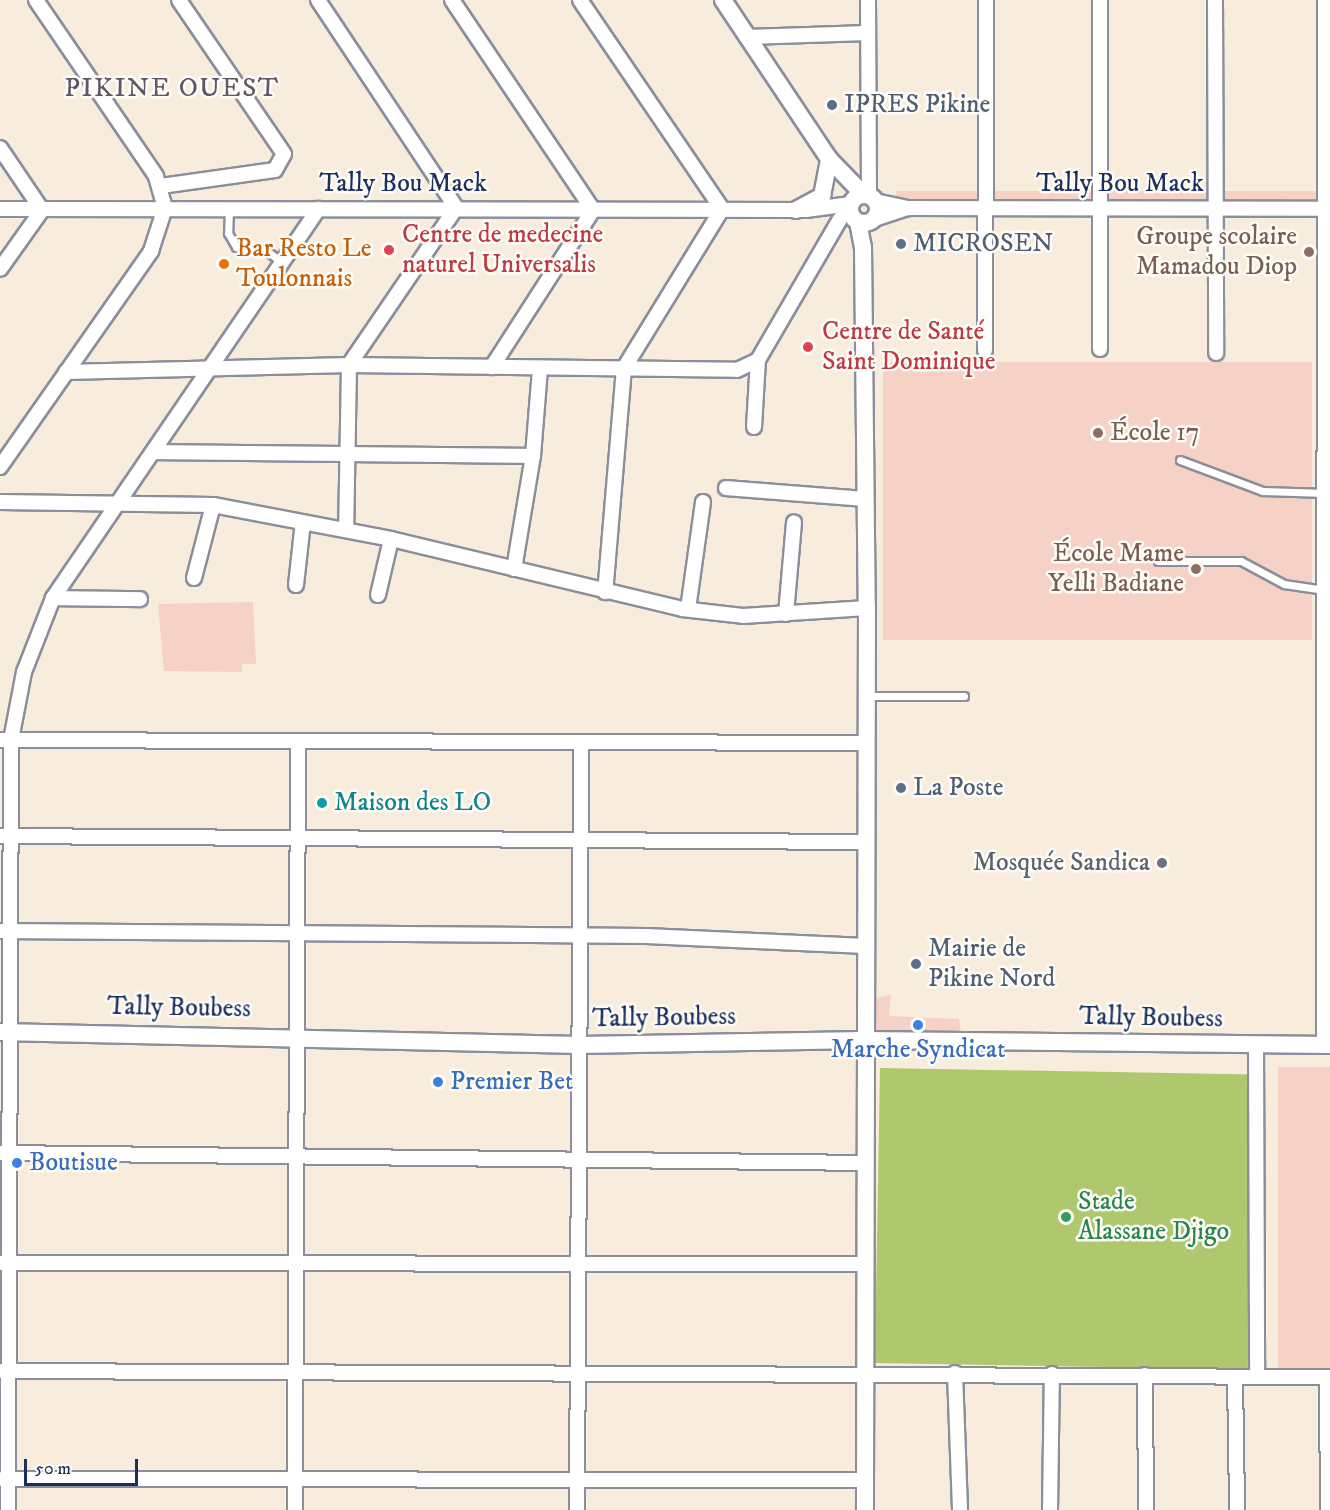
<!DOCTYPE html>
<html>
<head>
<meta charset="utf-8">
<style>
	body { margin:0 }
	#map { position:relative; width:1330px; height:1510px; overflow:hidden; background:#f8eddc; font-family:"IM FELL DW Pica",serif }
	div>[style] { position:absolute }
	.built>* { inset:0; background:#f6d1c5; transform-origin:0 0 }
	.green>* { inset:0; background:#afc86d; transform-origin:0 0 }
	.roads { filter:drop-shadow(2px 0 #8a8e9d) drop-shadow(-2px 0 #8a8e9d) drop-shadow(0 2px #8a8e9d) drop-shadow(0 -2px #8a8e9d) }
	.service>* { height:7px; margin:-3.5px; padding:0 3.5px; transform-origin:3.5px; border-radius:3.5px; background:#fff }
	.minor>* { height:14px; margin:-7px; padding:0 7px; transform-origin:7px; border-radius:7px; background:#fff }
	.tertiary>* { height:16px; margin:-8px; padding:0 8px; transform-origin:8px; border-radius:8px; background:#fff }
	.tertiary>.ring { margin:-8px; padding:0; box-sizing:content-box; background:none; border:16px solid #fff; border-radius:50% }
	.dots>* { width:16px; height:16px; translate:-50% -50%; box-sizing:border-box; border:3px solid #fdfcf7; border-radius:50% }
	span { translate:-50% -50%; white-space:nowrap; text-align:center; line-height:1.15; -webkit-text-stroke:5px #fdfcf7; paint-order:stroke }
	.service-label { font-size:26px; color:#4e5e75 }
	.left { translate:0 -50%; text-align:left }
	.street-label { font-size:26px; color:#1b2f5e }
	.health-label { font-size:26px; color:#be3a42 }
	.education-label { font-size:26px; color:#785e54 }
	.right { translate:-100% -50%; text-align:right }
	.food-label { font-size:26px; color:#c56008 }
	.culture-label { font-size:26px; color:#0d838f }
	.worship-label { font-size:26px; color:#5b616d }
	.shop-label { font-size:26px; color:#366cbe }
	.leisure-label { font-size:26px; color:#27864d }
	.neighbourhood-label { font-size:27px; color:#5f5766; letter-spacing:1.5px }
	.scale { position:absolute; left:24px; top:1459px; width:114px; height:27px; box-sizing:border-box; border:3px solid #1b2f5e; border-top:0; padding-left:8px; font-size:18px; line-height:21px; white-space:nowrap; color:#1b2f5e; -webkit-text-stroke:4px #fdfcf7; paint-order:stroke }
</style>
</head>
<body>
<div id="map">
	<div class="built">
		<div style="left:896px;top:191px;width:434px;height:26px"></div>
		<div style="left:883px;top:362px;width:429px;height:278px"></div>
		<div style="clip-path:polygon(253px 602px,256px 664px,242px 664px,242px 672px,164px 671px,158px 604px)"></div>
		<div style="clip-path:polygon(891px 995px,889px 1016px,959px 1019px,963px 1046px,876px 1044px,876px 998px)"></div>
		<div style="left:1278px;top:1067px;width:52px;height:308px"></div>
	</div>
	<div class="green">
		<div style="left:880px;top:1068px;width:373px;height:295px;rotate:1deg"></div>
	</div>
	<div class="roads">
		<div class="service">
			<div style="left:229px;top:209px;width:24px;rotate:92deg"></div>
			<div style="left:228px;top:233px;width:16px;rotate:60deg"></div>
			<div style="left:236px;top:247px;width:31px;rotate:7deg"></div>
			<div style="left:267px;top:251px;width:18px;rotate:38deg"></div>
			<div style="left:1180px;top:460px;width:89px;rotate:20.5deg"></div>
			<div style="left:1263px;top:491px;width:62px;rotate:1.8deg"></div>
			<div style="left:1158px;top:561px;width:83px"></div>
			<div style="left:1241px;top:561px;width:49px;rotate:28.1deg"></div>
			<div style="left:1284px;top:584px;width:41px;rotate:8.3deg"></div>
			<div style="left:867px;top:696px;width:97px"></div>
		</div>
		<div class="minor">
			<div style="left:318px;top:0;width:250px;rotate:56.4deg"></div>
			<div style="left:456px;top:208px;width:190px;rotate:124.3deg"></div>
			<div style="left:349px;top:365px;width:165px;rotate:91deg"></div>
			<div style="left:452px;top:0;width:253px;rotate:56.1deg"></div>
			<div style="left:593px;top:210px;width:187px;rotate:122.8deg"></div>
			<div style="left:580px;top:0;width:253px;rotate:55.8deg"></div>
			<div style="left:722px;top:209px;width:187px;rotate:121.6deg"></div>
			<div style="left:624px;top:368px;width:225px;rotate:94.8deg"></div>
			<div style="left:868px;top:0;width:196px;rotate:89.7deg"></div>
			<div style="left:1215px;top:0;width:353px;rotate:89.8deg"></div>
			<div style="left:747px;top:37px;width:121px;rotate:-1.9deg"></div>
			<div style="left:0;top:148px;width:75px;rotate:55.9deg"></div>
			<div style="left:42px;top:210px;width:72px;rotate:125.4deg"></div>
			<div style="left:161px;top:186px;width:115px;rotate:-8deg"></div>
			<div style="left:275px;top:170px;width:18px;rotate:-61deg"></div>
			<div style="left:284px;top:154px;width:186px;rotate:-124.3deg"></div>
			<div style="left:875px;top:201px;width:35px;rotate:12deg"></div>
			<div style="left:909px;top:208px;width:421px;rotate:0.1deg"></div>
			<div style="left:0;top:209px;width:806px;rotate:0.07deg"></div>
			<div style="left:806px;top:210px;width:45px;rotate:-7.6deg"></div>
			<div style="left:874px;top:219px;width:35px;rotate:-18deg"></div>
			<div style="left:1100px;top:349px;width:349px;rotate:-90deg"></div>
			<div style="left:985px;top:350px;width:350px;rotate:-89.8deg"></div>
			<div style="left:66px;top:372px;width:283px;rotate:-1.4deg"></div>
			<div style="left:349px;top:365px;width:388px;rotate:0.7deg"></div>
			<div style="left:737px;top:370px;width:23px;rotate:-25deg"></div>
			<div style="left:758px;top:360px;width:163px;rotate:-59.8deg"></div>
			<div style="left:754px;top:427px;width:67px;rotate:-86.6deg"></div>
			<div style="left:154px;top:452px;width:379px;rotate:0.6deg"></div>
			<div style="left:0;top:467px;width:264px;rotate:-55deg"></div>
			<div style="left:151px;top:251px;width:45px;rotate:-72deg"></div>
			<div style="left:165px;top:208px;width:33px;rotate:-106deg"></div>
			<div style="left:156px;top:176px;width:213px;rotate:-124.3deg"></div>
			<div style="left:726px;top:488px;width:139px;rotate:4.5deg"></div>
			<div style="left:0;top:502px;width:213px;rotate:0.8deg"></div>
			<div style="left:213px;top:505px;width:181px;rotate:10.8deg"></div>
			<div style="left:391px;top:539px;width:299px;rotate:13.5deg"></div>
			<div style="left:682px;top:609px;width:61px;rotate:6.5deg"></div>
			<div style="left:743px;top:616px;width:124px;rotate:-3.7deg"></div>
			<div style="left:514px;top:569px;width:115px;rotate:-80.5deg"></div>
			<div style="left:533px;top:456px;width:87px;rotate:-85.4deg"></div>
			<div style="left:194px;top:578px;width:75px;rotate:-75.4deg"></div>
			<div style="left:296px;top:585px;width:63px;rotate:-83.7deg"></div>
			<div style="left:378px;top:595px;width:57px;rotate:-76.9deg"></div>
			<div style="left:53px;top:598px;width:87px;rotate:0.7deg"></div>
			<div style="left:688px;top:609px;width:108px;rotate:-82deg"></div>
			<div style="left:786px;top:614px;width:92px;rotate:-85deg"></div>
			<div style="left:0;top:740px;width:866px;rotate:0.2deg"></div>
			<div style="left:0;top:836px;width:866px;rotate:0.4deg"></div>
			<div style="left:0;top:931px;width:646px;rotate:0.44deg"></div>
			<div style="left:646px;top:936px;width:220px;rotate:2.6deg"></div>
			<div style="left:1256px;top:1044px;width:333px;rotate:89.8deg"></div>
			<div style="left:1324px;top:1045px;width:1045px;rotate:-89.95deg"></div>
			<div style="left:0;top:1153px;width:865px;rotate:0.66deg"></div>
			<div style="left:0;top:1263px;width:865px;rotate:0.07deg"></div>
			<div style="left:2px;top:1371px;width:1328px;rotate:0.26deg"></div>
			<div style="left:955px;top:1373px;width:137px;rotate:87.9deg"></div>
			<div style="left:1145px;top:1375px;width:135px;rotate:89.6deg"></div>
			<div style="left:1235px;top:1377px;width:133px;rotate:89.1deg"></div>
			<div style="left:1327px;top:1377px;width:133px;rotate:89.6deg"></div>
			<div style="left:2px;top:1479px;width:862px;rotate:0.07deg"></div>
			<div style="left:8px;top:1510px;width:770px;rotate:-89.78deg"></div>
			<div style="left:11px;top:740px;width:69px;rotate:-79.2deg"></div>
			<div style="left:24px;top:672px;width:79px;rotate:-68.6deg"></div>
			<div style="left:53px;top:598px;width:471px;rotate:-55.7deg"></div>
			<div style="left:295px;top:1510px;width:769px;rotate:-89.78deg"></div>
			<div style="left:577px;top:1510px;width:768px;rotate:-89.7deg"></div>
			<div style="left:1050px;top:1510px;width:136px;rotate:-89.2deg"></div>
		</div>
		<div class="tertiary">
			<div style="left:723px;top:0;width:191px;rotate:56.3deg"></div>
			<div style="left:829px;top:159px;width:50px;rotate:45.8deg"></div>
			<div class="ring" style="left:850px;top:195px;width:12px;height:12px"></div>
			<div style="left:796px;top:210px;width:30px;rotate:-28deg"></div>
			<div style="left:822px;top:196px;width:38px;rotate:-79deg"></div>
			<div style="left:858px;top:222px;width:25px;rotate:79deg"></div>
			<div style="left:863px;top:247px;width:361px;rotate:89.4deg"></div>
			<div style="left:867px;top:608px;width:902px;rotate:90.13deg"></div>
			<div style="left:0;top:1032px;width:580px;rotate:1.28deg"></div>
			<div style="left:580px;top:1045px;width:283px;rotate:-1deg"></div>
			<div style="left:863px;top:1040px;width:467px;rotate:0.6deg"></div>
		</div>
	</div>
	<div class="dots">
		<div style="left:832px;top:105px;background:#5c6f8a"></div>
		<div style="left:901px;top:244px;background:#5c6f8a"></div>
		<div style="left:389px;top:250px;background:#e0444e"></div>
		<div style="left:1309px;top:252px;background:#8d6e63"></div>
		<div style="left:224px;top:264px;background:#e8710a"></div>
		<div style="left:808px;top:347px;background:#e0444e"></div>
		<div style="left:1098px;top:433px;background:#8d6e63"></div>
		<div style="left:1196px;top:569px;background:#8d6e63"></div>
		<div style="left:901px;top:788px;background:#5c6f8a"></div>
		<div style="left:322px;top:803px;background:#0f9aa8"></div>
		<div style="left:1162px;top:863px;background:#6b7280"></div>
		<div style="left:916px;top:964px;background:#5c6f8a"></div>
		<div style="left:918px;top:1025px;background:#3f7fe0"></div>
		<div style="left:438px;top:1082px;background:#3f7fe0"></div>
		<div style="left:17px;top:1163px;background:#3f7fe0"></div>
		<div style="left:1066px;top:1217px;background:#2e9e5b"></div>
	</div>
	<div class="service-label">
		<span class="left" style="left:844px;top:105px">IPRES Pikine</span>
		<span class="left" style="left:913px;top:244px">MICROSEN</span>
		<span class="left" style="left:913px;top:788px">La Poste</span>
		<span class="left" style="left:928px;top:964px">Mairie de<br>Pikine Nord</span>
	</div>
	<div class="street-label">
		<span style="left:403px;top:184px">Tally Bou Mack</span>
		<span style="left:1120px;top:184px">Tally Bou Mack</span>
		<span style="left:179px;top:1008px;rotate:1deg">Tally Boubess</span>
		<span style="left:664px;top:1018px;rotate:-1deg">Tally Boubess</span>
		<span style="left:1151px;top:1018px;rotate:1deg">Tally Boubess</span>
	</div>
	<div class="health-label">
		<span class="left" style="left:402px;top:250px">Centre de medecine<br>naturel Universalis</span>
		<span class="left" style="left:822px;top:347px">Centre de Santé<br>Saint Dominique</span>
	</div>
	<div class="education-label">
		<span class="right" style="left:1297px;top:252px">Groupe scolaire<br>Mamadou Diop</span>
		<span class="left" style="left:1110px;top:433px">École 17</span>
		<span class="right" style="left:1184px;top:569px">École Mame<br>Yelli Badiane</span>
	</div>
	<div class="food-label">
		<span class="left" style="left:236px;top:264px">Bar Resto Le<br>Toulonnais</span>
	</div>
	<div class="culture-label">
		<span class="left" style="left:334px;top:803px">Maison des LO</span>
	</div>
	<div class="worship-label">
		<span class="right" style="left:1150px;top:863px">Mosquée Sandica</span>
	</div>
	<div class="shop-label">
		<span style="left:918px;top:1050px">Marche Syndicat</span>
		<span class="left" style="left:450px;top:1082px">Premier Bet</span>
		<span class="left" style="left:29px;top:1163px">Boutisue</span>
	</div>
	<div class="leisure-label">
		<span class="left" style="left:1078px;top:1217px">Stade<br>Alassane Djigo</span>
	</div>
	<div class="neighbourhood-label">
		<span style="left:172px;top:89px">PIKINE OUEST</span>
	</div>
	<div class="scale">50 m</div>
</div>
</body>
</html>
